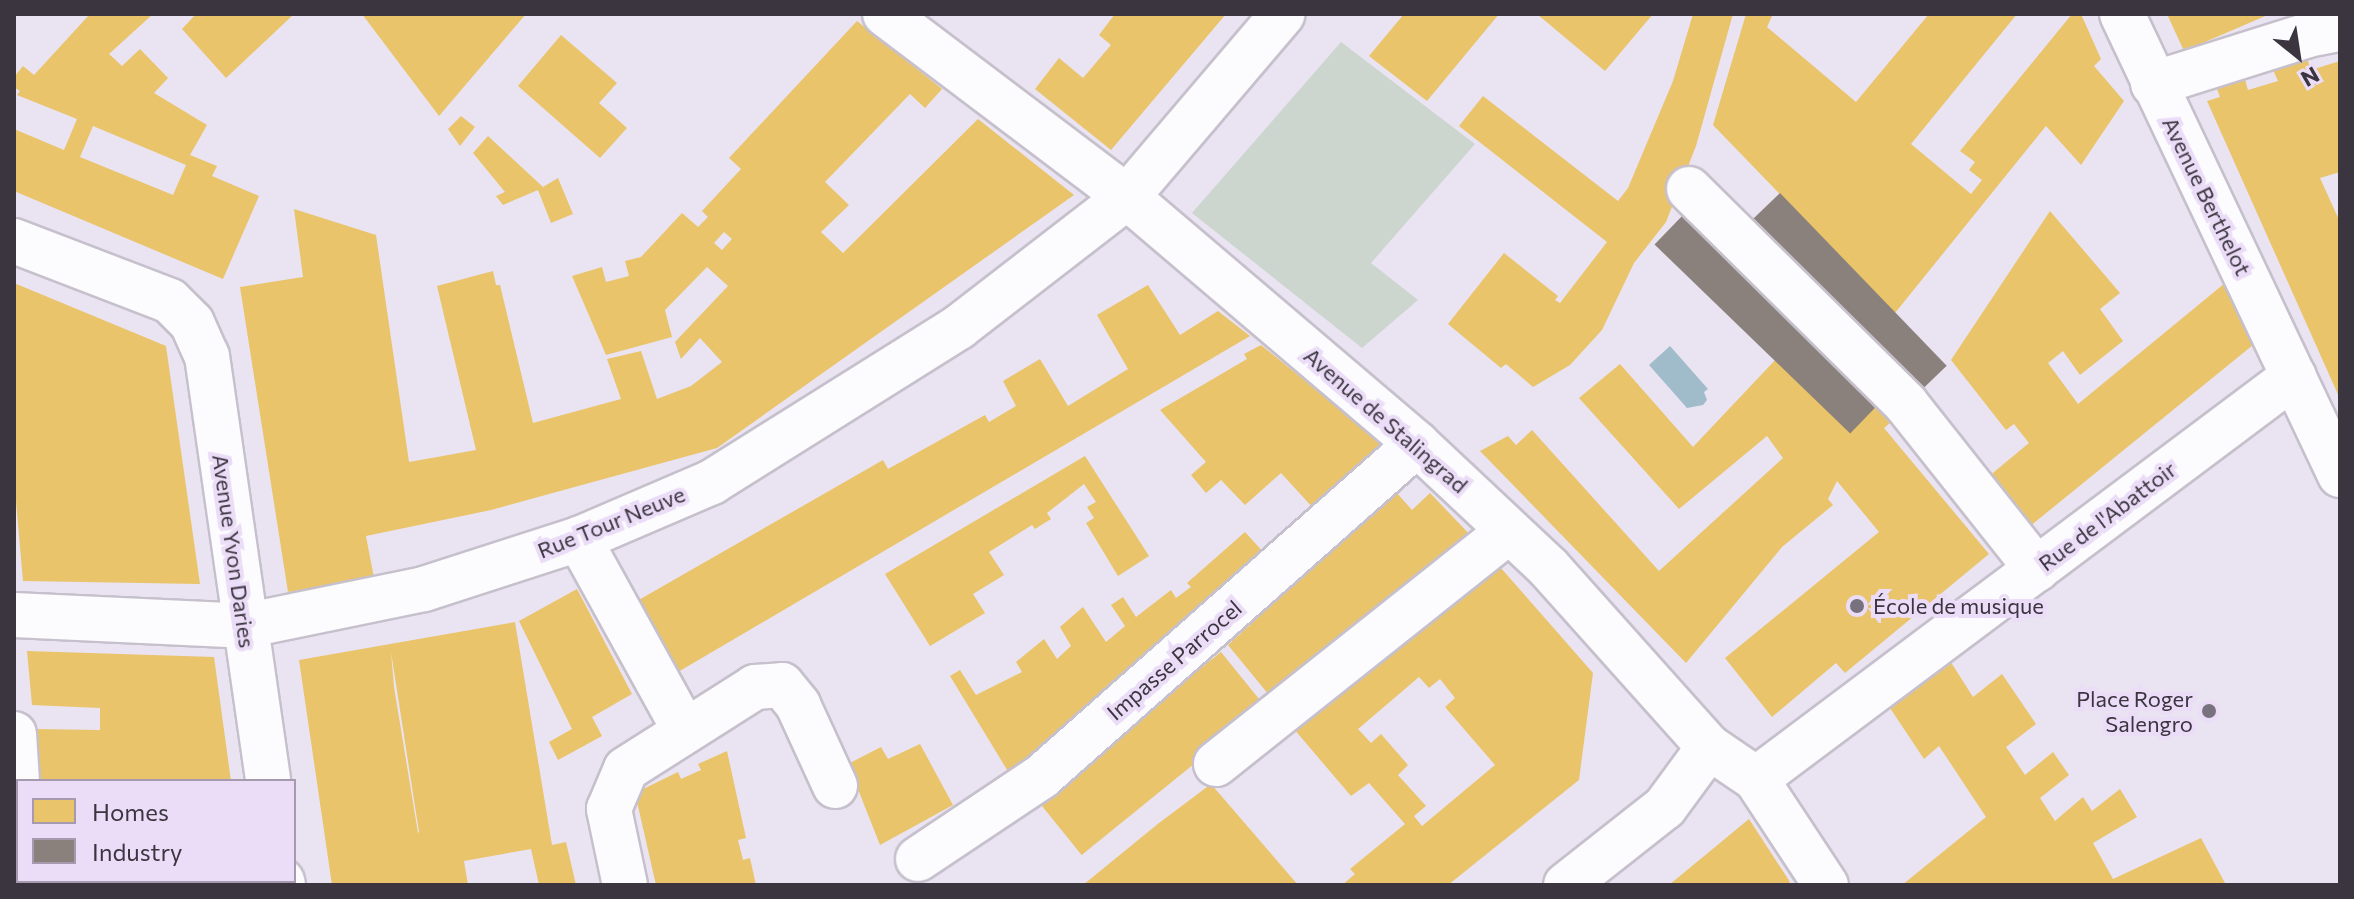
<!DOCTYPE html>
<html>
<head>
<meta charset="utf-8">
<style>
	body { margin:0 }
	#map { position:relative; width:2354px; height:899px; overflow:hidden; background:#eae3f1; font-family:Commissioner,sans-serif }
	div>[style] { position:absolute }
	.green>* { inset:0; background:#ccd6cf }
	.water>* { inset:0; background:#a0bccb }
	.homes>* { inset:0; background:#e9c46a; transform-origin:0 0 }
	.industry>* { inset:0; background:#8a817c; transform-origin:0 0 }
	.roads { filter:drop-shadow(2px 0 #c6c0cc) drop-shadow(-2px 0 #c6c0cc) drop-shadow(0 2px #c6c0cc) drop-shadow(0 -2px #c6c0cc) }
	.minor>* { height:44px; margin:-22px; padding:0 22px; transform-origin:22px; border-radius:22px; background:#fcfbfd }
	.dots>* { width:22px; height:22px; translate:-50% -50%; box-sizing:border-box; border:4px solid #ebddf7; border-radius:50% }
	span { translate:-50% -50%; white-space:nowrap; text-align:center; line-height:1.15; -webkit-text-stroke:8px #ebddf7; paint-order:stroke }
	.street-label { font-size:22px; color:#3b3540 }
	.poi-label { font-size:22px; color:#3b3540 }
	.left { translate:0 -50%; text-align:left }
	.right { translate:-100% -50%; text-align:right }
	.frame { position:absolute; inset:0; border:16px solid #3b3540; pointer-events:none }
	.legend { position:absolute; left:16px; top:779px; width:280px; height:104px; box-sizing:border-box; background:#ebddf7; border:2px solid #a59aae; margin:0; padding:10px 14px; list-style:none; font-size:24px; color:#3b3540 }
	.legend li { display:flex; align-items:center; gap:16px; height:40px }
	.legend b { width:40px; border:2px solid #a59aae }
	.north { position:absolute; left:2258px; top:16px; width:80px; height:80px; -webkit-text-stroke:6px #ebddf7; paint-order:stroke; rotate:150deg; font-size:22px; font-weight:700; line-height:32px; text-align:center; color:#3b3540 }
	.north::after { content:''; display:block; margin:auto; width:28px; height:36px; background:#3b3540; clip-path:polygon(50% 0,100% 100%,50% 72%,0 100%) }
</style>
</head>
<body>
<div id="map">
	<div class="green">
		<div style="clip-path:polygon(1341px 42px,1475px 144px,1371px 263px,1418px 300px,1362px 348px,1192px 213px)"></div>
	</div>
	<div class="water">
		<div style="clip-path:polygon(1670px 346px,1708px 389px,1704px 392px,1707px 400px,1703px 405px,1687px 408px,1649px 365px)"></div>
	</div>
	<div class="homes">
		<div style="clip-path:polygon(evenodd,90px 14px,153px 14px,109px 54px,122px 66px,140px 49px,168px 78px,154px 93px,207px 125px,190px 155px,217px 166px,212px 176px,259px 196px,223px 279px,14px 191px,14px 129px,64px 150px,77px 119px,17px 95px,20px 91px,14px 87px,14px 77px,23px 66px,34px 75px,90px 14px,93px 126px,186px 165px,173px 195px,80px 157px,93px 126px)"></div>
		<div style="clip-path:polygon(196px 14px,294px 14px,226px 78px,182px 29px)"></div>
		<div style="clip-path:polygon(362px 14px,526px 14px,439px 116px)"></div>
		<div style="clip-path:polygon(1115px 14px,1226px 14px,1111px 150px,1035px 89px,1059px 58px,1083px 78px,1111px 45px,1099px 35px)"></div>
		<div style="clip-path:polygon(1404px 14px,1499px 14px,1427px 101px,1369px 56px)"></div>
		<div style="clip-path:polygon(1537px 14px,1653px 14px,1605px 71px)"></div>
		<div style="clip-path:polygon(1693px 14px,1733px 14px,1696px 146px,1666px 222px,1634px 263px,1602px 330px,1570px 365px,1533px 387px,1506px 364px,1501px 368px,1448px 324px,1504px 253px,1558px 296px,1555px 300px,1560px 303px,1607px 242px,1459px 126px,1483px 96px,1618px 201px,1628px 188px,1673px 81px)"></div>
		<div style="clip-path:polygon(1746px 14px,1773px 14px,1767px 27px,1856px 102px,1929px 14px,2017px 14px,1911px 144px,1971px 194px,1982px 180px,1969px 170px,1975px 162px,1960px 151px,2072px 14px,2081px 14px,2101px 59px,2094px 66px,2124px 101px,2081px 165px,2046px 126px,1895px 313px,1713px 125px)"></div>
		<div style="clip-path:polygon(2167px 14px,2270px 14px,2184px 51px)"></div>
		<div style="clip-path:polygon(evenodd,857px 21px,942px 89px,925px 108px,910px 94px,825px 182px,849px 205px,821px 232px,843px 253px,978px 119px,1074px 195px,717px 448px,491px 510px,366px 536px,374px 578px,288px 592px,240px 287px,303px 277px,294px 209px,376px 235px,409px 462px,476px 450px,437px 286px,493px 271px,496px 285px,500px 285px,533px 423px,621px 399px,607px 359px,641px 351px,657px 399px,691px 386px,722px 362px,700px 338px,681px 359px,675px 342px,728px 286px,707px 267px,665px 310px,672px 337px,606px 355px,572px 276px,602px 267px,606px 282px,629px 276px,625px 261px,641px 257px,682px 213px,698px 227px,708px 217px,702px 211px,741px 169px,729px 158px,857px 21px,724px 232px,732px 239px,722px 250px,714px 243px,724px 232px)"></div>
		<div style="clip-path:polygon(561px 35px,617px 83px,599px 103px,627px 128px,600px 158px,518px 86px)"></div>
		<div style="clip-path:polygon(2305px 53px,2311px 70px,2340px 61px,2340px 172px,2320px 178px,2340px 222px,2340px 399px,2207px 101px,2220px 97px,2216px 86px,2244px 76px,2248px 90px,2278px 81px,2270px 63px)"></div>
		<div style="clip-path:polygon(461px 116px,475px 127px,460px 146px,448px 129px)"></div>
		<div style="clip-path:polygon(488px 136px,543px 187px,558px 178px,573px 214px,551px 223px,538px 190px,503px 205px,496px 196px,505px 192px,473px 153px)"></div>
		<div style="clip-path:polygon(2050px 211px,2120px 293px,2100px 309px,2123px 341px,2080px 375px,2063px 351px,2048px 363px,2078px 404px,2225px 283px,2253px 345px,2029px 527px,1988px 477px,2029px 443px,2014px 424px,2006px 430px,1951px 360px)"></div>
		<div style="clip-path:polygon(14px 283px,166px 346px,200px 584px,23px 581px,14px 478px)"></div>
		<div style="clip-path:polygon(1148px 285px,1180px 335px,1218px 311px,1250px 336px,678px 672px,637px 601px,883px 460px,888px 469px,985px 415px,989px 422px,1016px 406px,1003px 381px,1040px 359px,1068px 406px,1128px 369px,1097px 315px)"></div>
		<div style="clip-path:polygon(1261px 345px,1384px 445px,1314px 509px,1281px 473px,1245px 505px,1221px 480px,1206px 493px,1191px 475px,1206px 462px,1160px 410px,1247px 359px,1244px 354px)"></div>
		<div style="clip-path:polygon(1778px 357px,1852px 428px,1882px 400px,1896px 418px,1884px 428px,1989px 554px,1845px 673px,1836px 663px,1772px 717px,1725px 658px,1879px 532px,1837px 481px,1828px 499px,1833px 505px,1782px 547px,1686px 663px,1480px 451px,1508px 436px,1516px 445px,1532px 430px,1659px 571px,1783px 458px,1767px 436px,1679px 509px,1579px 398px,1620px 364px,1693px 447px)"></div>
		<div style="clip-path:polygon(1085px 456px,1149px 556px,1118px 576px,1086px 523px,1094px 518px,1087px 507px,1096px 502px,1084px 484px,1047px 513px,1051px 519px,1035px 529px,1032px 525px,989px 552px,1004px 575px,973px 594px,985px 613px,930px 646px,885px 574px)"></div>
		<div style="clip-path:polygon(1396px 492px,1412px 510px,1430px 493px,1475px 540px,1269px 695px,1228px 645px)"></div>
		<div style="clip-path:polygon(1245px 532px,1266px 555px,1009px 773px,950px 676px,960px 670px,976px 695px,1022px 672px,1016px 662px,1044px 639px,1057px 659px,1071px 646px,1060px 627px,1083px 607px,1106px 642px,1125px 626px,1111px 605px,1123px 597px,1136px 617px,1171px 590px,1176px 598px,1191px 587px,1187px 583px)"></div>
		<div style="clip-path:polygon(evenodd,1493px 559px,1593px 673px,1579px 780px,1448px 885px,1342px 885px,1355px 874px,1350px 869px,1405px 824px,1369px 783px,1351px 796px,1288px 722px,1493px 559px,1419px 677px,1429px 688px,1440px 679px,1455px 698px,1445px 707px,1495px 765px,1422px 826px,1414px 816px,1426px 806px,1398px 775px,1408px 765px,1381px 734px,1371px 743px,1358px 729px,1419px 677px)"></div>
		<div style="clip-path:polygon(577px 589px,632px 694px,592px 717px,602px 736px,558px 760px,549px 742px,572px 729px,519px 621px)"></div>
		<div style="clip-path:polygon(evenodd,515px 622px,552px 845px,566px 842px,576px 885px,539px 885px,531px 849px,464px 861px,468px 885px,332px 885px,299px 660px,515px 622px,391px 652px,419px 832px,418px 833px,394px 687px,391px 652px)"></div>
		<div style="clip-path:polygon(27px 651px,214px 657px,231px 781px,37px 781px,34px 729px,100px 730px,100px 708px,32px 705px)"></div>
		<div style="left:1221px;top:652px;width:70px;height:236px;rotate:51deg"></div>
		<div style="clip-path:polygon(1947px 656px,1973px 697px,2002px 674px,2036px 724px,2006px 747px,2025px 775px,2053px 752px,2069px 775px,2040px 798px,2055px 821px,2083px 797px,2092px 811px,2120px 789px,2137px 817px,2093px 843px,2113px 879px,2201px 838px,2226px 885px,1902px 885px,1986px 817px,1939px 746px,1924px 759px,1888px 705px)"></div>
		<div style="clip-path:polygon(920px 744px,953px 805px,880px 845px,848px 764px,881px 747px,888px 759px)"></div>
		<div style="clip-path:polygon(727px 751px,746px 838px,738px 840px,743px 860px,750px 858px,756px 885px,656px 885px,635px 793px,678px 772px,681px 779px,701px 770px,698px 764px)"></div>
		<div style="clip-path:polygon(1211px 784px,1298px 885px,1083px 885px,1159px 823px)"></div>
		<div style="clip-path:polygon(1749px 819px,1790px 882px,1786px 885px,1669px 885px)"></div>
		<div style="left:45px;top:881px;width:200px;height:4px"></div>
	</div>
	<div class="industry">
		<div style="left:1780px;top:193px;width:240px;height:43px;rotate:46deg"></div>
		<div style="left:1683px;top:215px;width:272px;height:41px;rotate:44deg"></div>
	</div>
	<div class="roads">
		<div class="minor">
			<div style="left:885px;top:14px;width:303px;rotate:37.1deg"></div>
			<div style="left:1127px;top:197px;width:381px;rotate:40.4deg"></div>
			<div style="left:1417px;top:444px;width:180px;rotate:43.2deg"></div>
			<div style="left:1548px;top:567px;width:241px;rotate:48.2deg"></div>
			<div style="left:1709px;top:747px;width:57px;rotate:34.2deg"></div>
			<div style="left:1756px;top:779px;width:127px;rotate:56.6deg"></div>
			<div style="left:2122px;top:14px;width:510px;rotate:64.69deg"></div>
			<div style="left:2153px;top:84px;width:163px;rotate:-17.5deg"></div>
			<div style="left:2308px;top:35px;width:33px;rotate:-11deg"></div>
			<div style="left:1689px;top:189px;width:305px;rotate:44.7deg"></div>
			<div style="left:1906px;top:404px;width:211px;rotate:51.6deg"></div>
			<div style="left:14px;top:241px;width:167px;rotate:21deg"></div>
			<div style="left:170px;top:301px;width:31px;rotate:45deg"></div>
			<div style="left:192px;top:323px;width:36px;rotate:66deg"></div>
			<div style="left:207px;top:356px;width:429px;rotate:81.8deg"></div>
			<div style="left:579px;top:539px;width:219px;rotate:61.1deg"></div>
			<div style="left:14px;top:615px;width:230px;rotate:2.7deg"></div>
			<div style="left:244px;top:626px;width:184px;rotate:-11.6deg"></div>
			<div style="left:424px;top:589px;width:163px;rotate:-17.9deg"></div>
			<div style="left:579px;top:539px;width:145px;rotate:-23.2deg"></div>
			<div style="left:712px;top:482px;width:292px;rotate:-32.1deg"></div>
			<div style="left:959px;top:327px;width:212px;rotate:-37.7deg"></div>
			<div style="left:1127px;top:197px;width:240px;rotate:-49.6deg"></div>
			<div style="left:14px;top:734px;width:64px;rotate:86.4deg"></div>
			<div style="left:1216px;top:764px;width:374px;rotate:-38.5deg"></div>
			<div style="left:1756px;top:779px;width:672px;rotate:-36.84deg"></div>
			<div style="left:918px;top:859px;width:148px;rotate:-33.7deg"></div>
			<div style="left:1041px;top:777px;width:502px;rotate:-41.53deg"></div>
			<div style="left:23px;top:881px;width:4px;rotate:90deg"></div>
			<div style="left:282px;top:881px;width:4px;rotate:76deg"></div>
			<div style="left:625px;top:885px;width:78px;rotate:-101.9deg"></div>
			<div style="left:609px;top:809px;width:43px;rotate:-67deg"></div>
			<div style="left:626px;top:769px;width:153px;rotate:-32.4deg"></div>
			<div style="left:755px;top:687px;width:27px;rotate:-4deg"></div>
			<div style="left:782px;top:685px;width:26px;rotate:51deg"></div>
			<div style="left:798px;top:705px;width:89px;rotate:65.4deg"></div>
			<div style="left:1566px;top:885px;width:126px;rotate:-38.2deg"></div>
			<div style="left:1665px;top:807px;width:74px;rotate:-53.7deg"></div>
		</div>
	</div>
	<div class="dots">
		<div style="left:1857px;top:606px;background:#78727e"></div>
		<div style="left:2209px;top:711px;background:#78727e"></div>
	</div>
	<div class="street-label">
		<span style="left:2207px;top:196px;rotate:64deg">Avenue Berthelot</span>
		<span style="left:1386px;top:420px;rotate:41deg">Avenue de Stalingrad</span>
		<span style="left:2107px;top:516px;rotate:-37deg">Rue de l'Abattoir</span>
		<span style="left:611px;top:522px;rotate:-22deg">Rue Tour Neuve</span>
		<span style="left:234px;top:551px;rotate:82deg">Avenue Yvon Daries</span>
		<span style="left:1174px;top:660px;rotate:-41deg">Impasse Parrocel</span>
	</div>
	<div class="poi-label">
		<span class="left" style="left:1873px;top:606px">École de musique</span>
		<span class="right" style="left:2193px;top:711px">Place Roger<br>Salengro</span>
	</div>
	<div class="frame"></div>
	<ul class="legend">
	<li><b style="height:22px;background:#e9c46a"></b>Homes</li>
	<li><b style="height:22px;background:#8a817c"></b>Industry</li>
	</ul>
	<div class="north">N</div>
</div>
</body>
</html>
